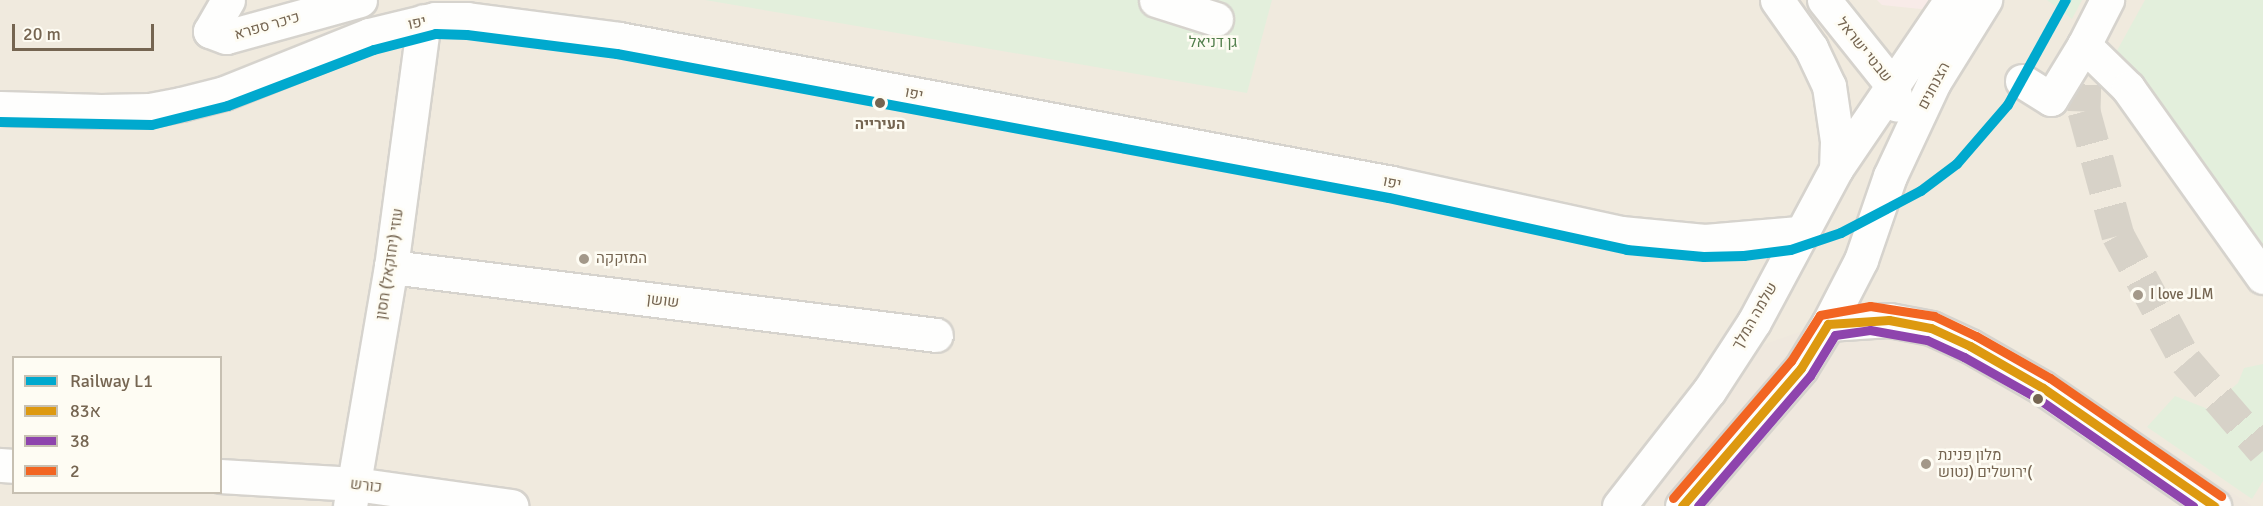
<!DOCTYPE html>
<html>
<head>
<meta charset="utf-8">
<style>
	body { margin:0 }
	#map { position:relative; width:2263px; height:506px; overflow:hidden; background:#f8f6f0; font-family:Signika,Heebo,sans-serif }
	div>[style] { position:absolute }
	.residential>* { inset:0; background:#f0eade }
	.commercial>* { inset:0; background:#efe8de }
	.medical>* { inset:0; background:#f8ebe8 }
	.green>* { inset:0; background:#e3efdc }
	.trunk-tunnel>* { height:33px; margin-top:-16.5px; transform-origin:0; background:repeating-linear-gradient(90deg,#d7d2c8 0 33px,transparent 0 49px) }
	.roads { filter:drop-shadow(2px 0 #d6d3cd) drop-shadow(-2px 0 #d6d3cd) drop-shadow(0 2px #d6d3cd) drop-shadow(0 -2px #d6d3cd) }
	.pedestrian>* { height:33px; margin:-16.5px; padding:0 16.5px; transform-origin:16.5px; border-radius:16.5px; background:#fefefd }
	.minor>* { height:33px; margin:-16.5px; padding:0 16.5px; transform-origin:16.5px; border-radius:16.5px; background:#fefefd }
	.tertiary>* { height:33px; margin:-16.5px; padding:0 16.5px; transform-origin:16.5px; border-radius:16.5px; background:#fefefd }
	.bus-1>* { height:9px; margin:-4.5px; padding:0 4.5px; transform-origin:4.5px; border-radius:4.5px; background:#dd9910 }
	.bus-2>* { height:9px; margin:-4.5px; padding:0 4.5px; transform-origin:4.5px; border-radius:4.5px; background:#8e44ad }
	.bus-3>* { height:9px; margin:-4.5px; padding:0 4.5px; transform-origin:4.5px; border-radius:4.5px; background:#f26522 }
	.rail-1>* { height:10px; margin:-5px; padding:0 5px; transform-origin:5px; border-radius:5px; background:#00a9ce }
	.dots>* { width:16px; height:16px; translate:-50% -50%; box-sizing:border-box; border:3px solid #fefcf3; border-radius:50% }
	span { translate:-50% -50%; white-space:nowrap; text-align:center; line-height:1.15; -webkit-text-stroke:5px #fefcf3; paint-order:stroke }
	.street-label { font-size:15px; color:#756551 }
	.park-label { font-size:15px; color:#527f4c }
	.stop-label { font-size:15px; color:#756551; font-weight:700 }
	.poi-label { font-size:15px; color:#756551 }
	.left { translate:0 -50%; text-align:left }
	.legend { position:absolute; left:12px; top:356px; width:210px; height:138px; box-sizing:border-box; background:#fefcf3; border:2px solid #c7c0b2; margin:0; padding:8px 10px; list-style:none; font-size:18px; color:#756551 }
	.legend li { display:flex; align-items:center; gap:12px; height:30px }
	.legend b { width:30px; border:2px solid #c7c0b2 }
	.scale { position:absolute; left:12px; top:24px; width:142px; height:27px; box-sizing:border-box; border:3px solid #756551; border-top:0; padding-left:8px; font-size:18px; line-height:21px; white-space:nowrap; color:#756551; -webkit-text-stroke:4px #fefcf3; paint-order:stroke }
</style>
</head>
<body>
<div id="map">
	<div class="residential">
		<div style="clip-path:polygon(evenodd,0 0,2263px 0,2263px 506px,0 506px,0 0,14px 358px,220px 358px,220px 492px,14px 492px,14px 358px)"></div>
	</div>
	<div class="commercial">
		<div style="clip-path:polygon(1836px 319px,1967px 330px,2002px 345px,2058px 377px,2252px 506px,1626px 506px,1754px 348px)"></div>
	</div>
	<div class="medical">
		<div style="clip-path:polygon(1877px 0,1977px 0,1969px 14px,1882px 5px)"></div>
	</div>
	<div class="green">
		<div style="clip-path:polygon(705px 0,1272px 0,1247px 93px)"></div>
		<div style="clip-path:polygon(2047px 0,2082px 0,2072px 19px)"></div>
		<div style="clip-path:polygon(2145px 0,2263px 0,2263px 256px,2114px 56px)"></div>
		<div style="clip-path:polygon(2263px 364px,2263px 481px,2252px 499px,2147px 427px,2175px 396px,2208px 409px,2238px 383px,2244px 368px)"></div>
	</div>
	<div class="trunk-tunnel">
		<div style="left:2086px;top:35px;width:76px;rotate:91.5deg"></div>
		<div style="left:2084px;top:111px;width:129px;rotate:74.7deg"></div>
		<div style="left:2118px;top:235px;width:143px;rotate:61.6deg"></div>
		<div style="left:2186px;top:361px;width:118px;rotate:49.1deg"></div>
	</div>
	<div class="roads">
		<div class="pedestrian">
			<div style="left:228px;top:0;width:36px;rotate:120deg"></div>
			<div style="left:210px;top:31px;width:17px;rotate:21deg"></div>
			<div style="left:226px;top:37px;width:139px;rotate:-15.4deg"></div>
			<div style="left:1156px;top:0;width:63px;rotate:17.6deg"></div>
			<div style="left:2084px;top:45px;width:51px;rotate:-62.9deg"></div>
			<div style="left:2022px;top:81px;width:34px;rotate:32deg"></div>
			<div style="left:2051px;top:99px;width:63px;rotate:-58.6deg"></div>
			<div style="left:2084px;top:45px;width:62px;rotate:44.3deg"></div>
			<div style="left:2128px;top:88px;width:232px;rotate:54.5deg"></div>
			<div style="left:0;top:108px;width:101px;rotate:1.7deg"></div>
			<div style="left:101px;top:111px;width:49px;rotate:-1.2deg"></div>
			<div style="left:150px;top:110px;width:32px;rotate:-11deg"></div>
			<div style="left:181px;top:104px;width:44px;rotate:-14.3deg"></div>
			<div style="left:224px;top:93px;width:156px;rotate:-21.8deg"></div>
			<div style="left:369px;top:35px;width:68px;rotate:-13.6deg"></div>
			<div style="left:435px;top:19px;width:32px"></div>
			<div style="left:467px;top:19px;width:153px;rotate:7.5deg"></div>
			<div style="left:619px;top:39px;width:786px;rotate:10.55deg"></div>
			<div style="left:1392px;top:183px;width:234px;rotate:12.3deg"></div>
			<div style="left:1621px;top:233px;width:84px;rotate:5.4deg"></div>
			<div style="left:1705px;top:241px;width:94px;rotate:-4.9deg"></div>
			<div style="left:391px;top:267px;width:248px;rotate:-82.4deg"></div>
		</div>
		<div class="minor">
			<div style="left:0;top:465px;width:14px;rotate:4deg"></div>
			<div style="left:220px;top:476px;width:135px;rotate:3.4deg"></div>
			<div style="left:355px;top:484px;width:158px;rotate:8deg"></div>
			<div style="left:350px;top:506px;width:242px;rotate:-80.3deg"></div>
			<div style="left:391px;top:267px;width:549px;rotate:7.11deg"></div>
		</div>
		<div class="tertiary">
			<div style="left:1777px;top:0;width:59px;rotate:54.7deg"></div>
			<div style="left:1811px;top:48px;width:42px;rotate:64.7deg"></div>
			<div style="left:1829px;top:86px;width:56px;rotate:81.7deg"></div>
			<div style="left:1837px;top:141px;width:28px;rotate:92deg"></div>
			<div style="left:1824px;top:0;width:110px;rotate:51.3deg"></div>
			<div style="left:1893px;top:86px;width:19px;rotate:78deg"></div>
			<div style="left:1828px;top:324px;width:61px;rotate:-3.8deg"></div>
			<div style="left:1889px;top:320px;width:43px;rotate:10.8deg"></div>
			<div style="left:1931px;top:328px;width:43px;rotate:24.8deg"></div>
			<div style="left:1970px;top:346px;width:84px;rotate:29.9deg"></div>
			<div style="left:2043px;top:388px;width:208px;rotate:34.6deg"></div>
			<div style="left:1619px;top:506px;width:146px;rotate:-52deg"></div>
			<div style="left:1709px;top:391px;width:82px;rotate:-56.9deg"></div>
			<div style="left:1754px;top:322px;width:174px;rotate:-61.8deg"></div>
			<div style="left:1836px;top:169px;width:204px;rotate:-55.8deg"></div>
			<div style="left:1682px;top:506px;width:182px;rotate:-49.2deg"></div>
			<div style="left:1801px;top:368px;width:52px;rotate:-58.5deg"></div>
			<div style="left:1828px;top:324px;width:72px;rotate:-62.7deg"></div>
			<div style="left:1861px;top:260px;width:89px;rotate:-71deg"></div>
			<div style="left:1890px;top:176px;width:104px;rotate:-64.9deg"></div>
			<div style="left:1934px;top:82px;width:97px;rotate:-58.1deg"></div>
		</div>
	</div>
	<div class="bus-1">
		<div style="left:1828px;top:324px;width:61px;rotate:-3.8deg"></div>
		<div style="left:1889px;top:320px;width:43px;rotate:10.8deg"></div>
		<div style="left:1931px;top:328px;width:43px;rotate:24.8deg"></div>
		<div style="left:1970px;top:346px;width:84px;rotate:29.9deg"></div>
		<div style="left:2043px;top:388px;width:208px;rotate:34.6deg"></div>
		<div style="left:1682px;top:506px;width:182px;rotate:-49.2deg"></div>
		<div style="left:1801px;top:368px;width:52px;rotate:-58.5deg"></div>
	</div>
	<div class="bus-2">
		<div style="left:1698px;top:506px;width:172px;rotate:-49.3deg"></div>
		<div style="left:1810px;top:376px;width:48px;rotate:-58.6deg"></div>
		<div style="left:1835px;top:335px;width:35px;rotate:-8deg"></div>
		<div style="left:1870px;top:330px;width:58px;rotate:10deg"></div>
		<div style="left:1927px;top:340px;width:41px;rotate:24.7deg"></div>
		<div style="left:1964px;top:357px;width:84px;rotate:29.3deg"></div>
		<div style="left:2037px;top:398px;width:190px;rotate:34.7deg"></div>
	</div>
	<div class="bus-3">
		<div style="left:1673px;top:498px;width:181px;rotate:-49.3deg"></div>
		<div style="left:1791px;top:361px;width:54px;rotate:-57.8deg"></div>
		<div style="left:1820px;top:315px;width:51px;rotate:-10.2deg"></div>
		<div style="left:1870px;top:306px;width:65px;rotate:8.9deg"></div>
		<div style="left:1934px;top:316px;width:47px;rotate:25.5deg"></div>
		<div style="left:1976px;top:336px;width:85px;rotate:29.6deg"></div>
		<div style="left:2050px;top:378px;width:208px;rotate:34.6deg"></div>
	</div>
	<div class="rail-1">
		<div style="left:0;top:122px;width:152px;rotate:1.1deg"></div>
		<div style="left:152px;top:125px;width:78px;rotate:-14deg"></div>
		<div style="left:228px;top:106px;width:156px;rotate:-21deg"></div>
		<div style="left:374px;top:50px;width:64px;rotate:-14.5deg"></div>
		<div style="left:436px;top:34px;width:31px;rotate:2deg"></div>
		<div style="left:467px;top:35px;width:151px;rotate:7.2deg"></div>
		<div style="left:617px;top:54px;width:785px;rotate:10.57deg"></div>
		<div style="left:1389px;top:198px;width:244px;rotate:12.3deg"></div>
		<div style="left:1627px;top:250px;width:77px;rotate:5.2deg"></div>
		<div style="left:1704px;top:257px;width:40px;rotate:-1.4deg"></div>
		<div style="left:1744px;top:256px;width:47px;rotate:-7.3deg"></div>
		<div style="left:1791px;top:250px;width:53px;rotate:-18.8deg"></div>
		<div style="left:1841px;top:233px;width:90px;rotate:-27.7deg"></div>
		<div style="left:1921px;top:191px;width:45px;rotate:-36.9deg"></div>
		<div style="left:1957px;top:164px;width:78px;rotate:-49.2deg"></div>
		<div style="left:2008px;top:105px;width:120px;rotate:-61.1deg"></div>
	</div>
	<div class="dots">
		<div style="left:880px;top:103px;background:#756551"></div>
		<div style="left:584px;top:259px;background:#a39889"></div>
		<div style="left:2138px;top:295px;background:#a39889"></div>
		<div style="left:2038px;top:399px;background:#756551"></div>
		<div style="left:1926px;top:464px;background:#a39889"></div>
	</div>
	<div class="street-label">
		<span style="left:417px;top:23px;rotate:-12deg">יפו</span>
		<span style="left:267px;top:26px;rotate:-16deg">כיכר ספרא</span>
		<span style="left:1864px;top:50px;rotate:51deg">שבטי ישראל</span>
		<span style="left:1934px;top:86px;rotate:-62deg">הצנחנים</span>
		<span style="left:914px;top:94px;rotate:11deg">יפו</span>
		<span style="left:1392px;top:183px;rotate:11deg">יפו</span>
		<span style="left:390px;top:264px;rotate:-81deg">עוזי (יחזקאל) חסון</span>
		<span style="left:663px;top:301px;rotate:7deg">שושן</span>
		<span style="left:1755px;top:316px;rotate:-60deg">שלמה המלך</span>
		<span style="left:366px;top:486px;rotate:7deg">כורש</span>
	</div>
	<div class="park-label">
		<span style="left:1213px;top:43px">גן דניאל</span>
	</div>
	<div class="stop-label">
		<span style="left:880px;top:125px">העירייה</span>
	</div>
	<div class="poi-label">
		<span class="left" style="left:596px;top:259px">המזקקה</span>
		<span class="left" style="left:2150px;top:295px">I love JLM</span>
		<span class="left" style="left:1938px;top:464px">מלון פנינת<br>ירושלים (נטוש(</span>
	</div>
	<ul class="legend">
	<li><b style="height:8px;background:#00a9ce"></b>Railway L1</li>
	<li><b style="height:8px;background:#dd9910"></b>83א</li>
	<li><b style="height:8px;background:#8e44ad"></b>38</li>
	<li><b style="height:8px;background:#f26522"></b>2</li>
	</ul>
	<div class="scale">20 m</div>
</div>
</body>
</html>
